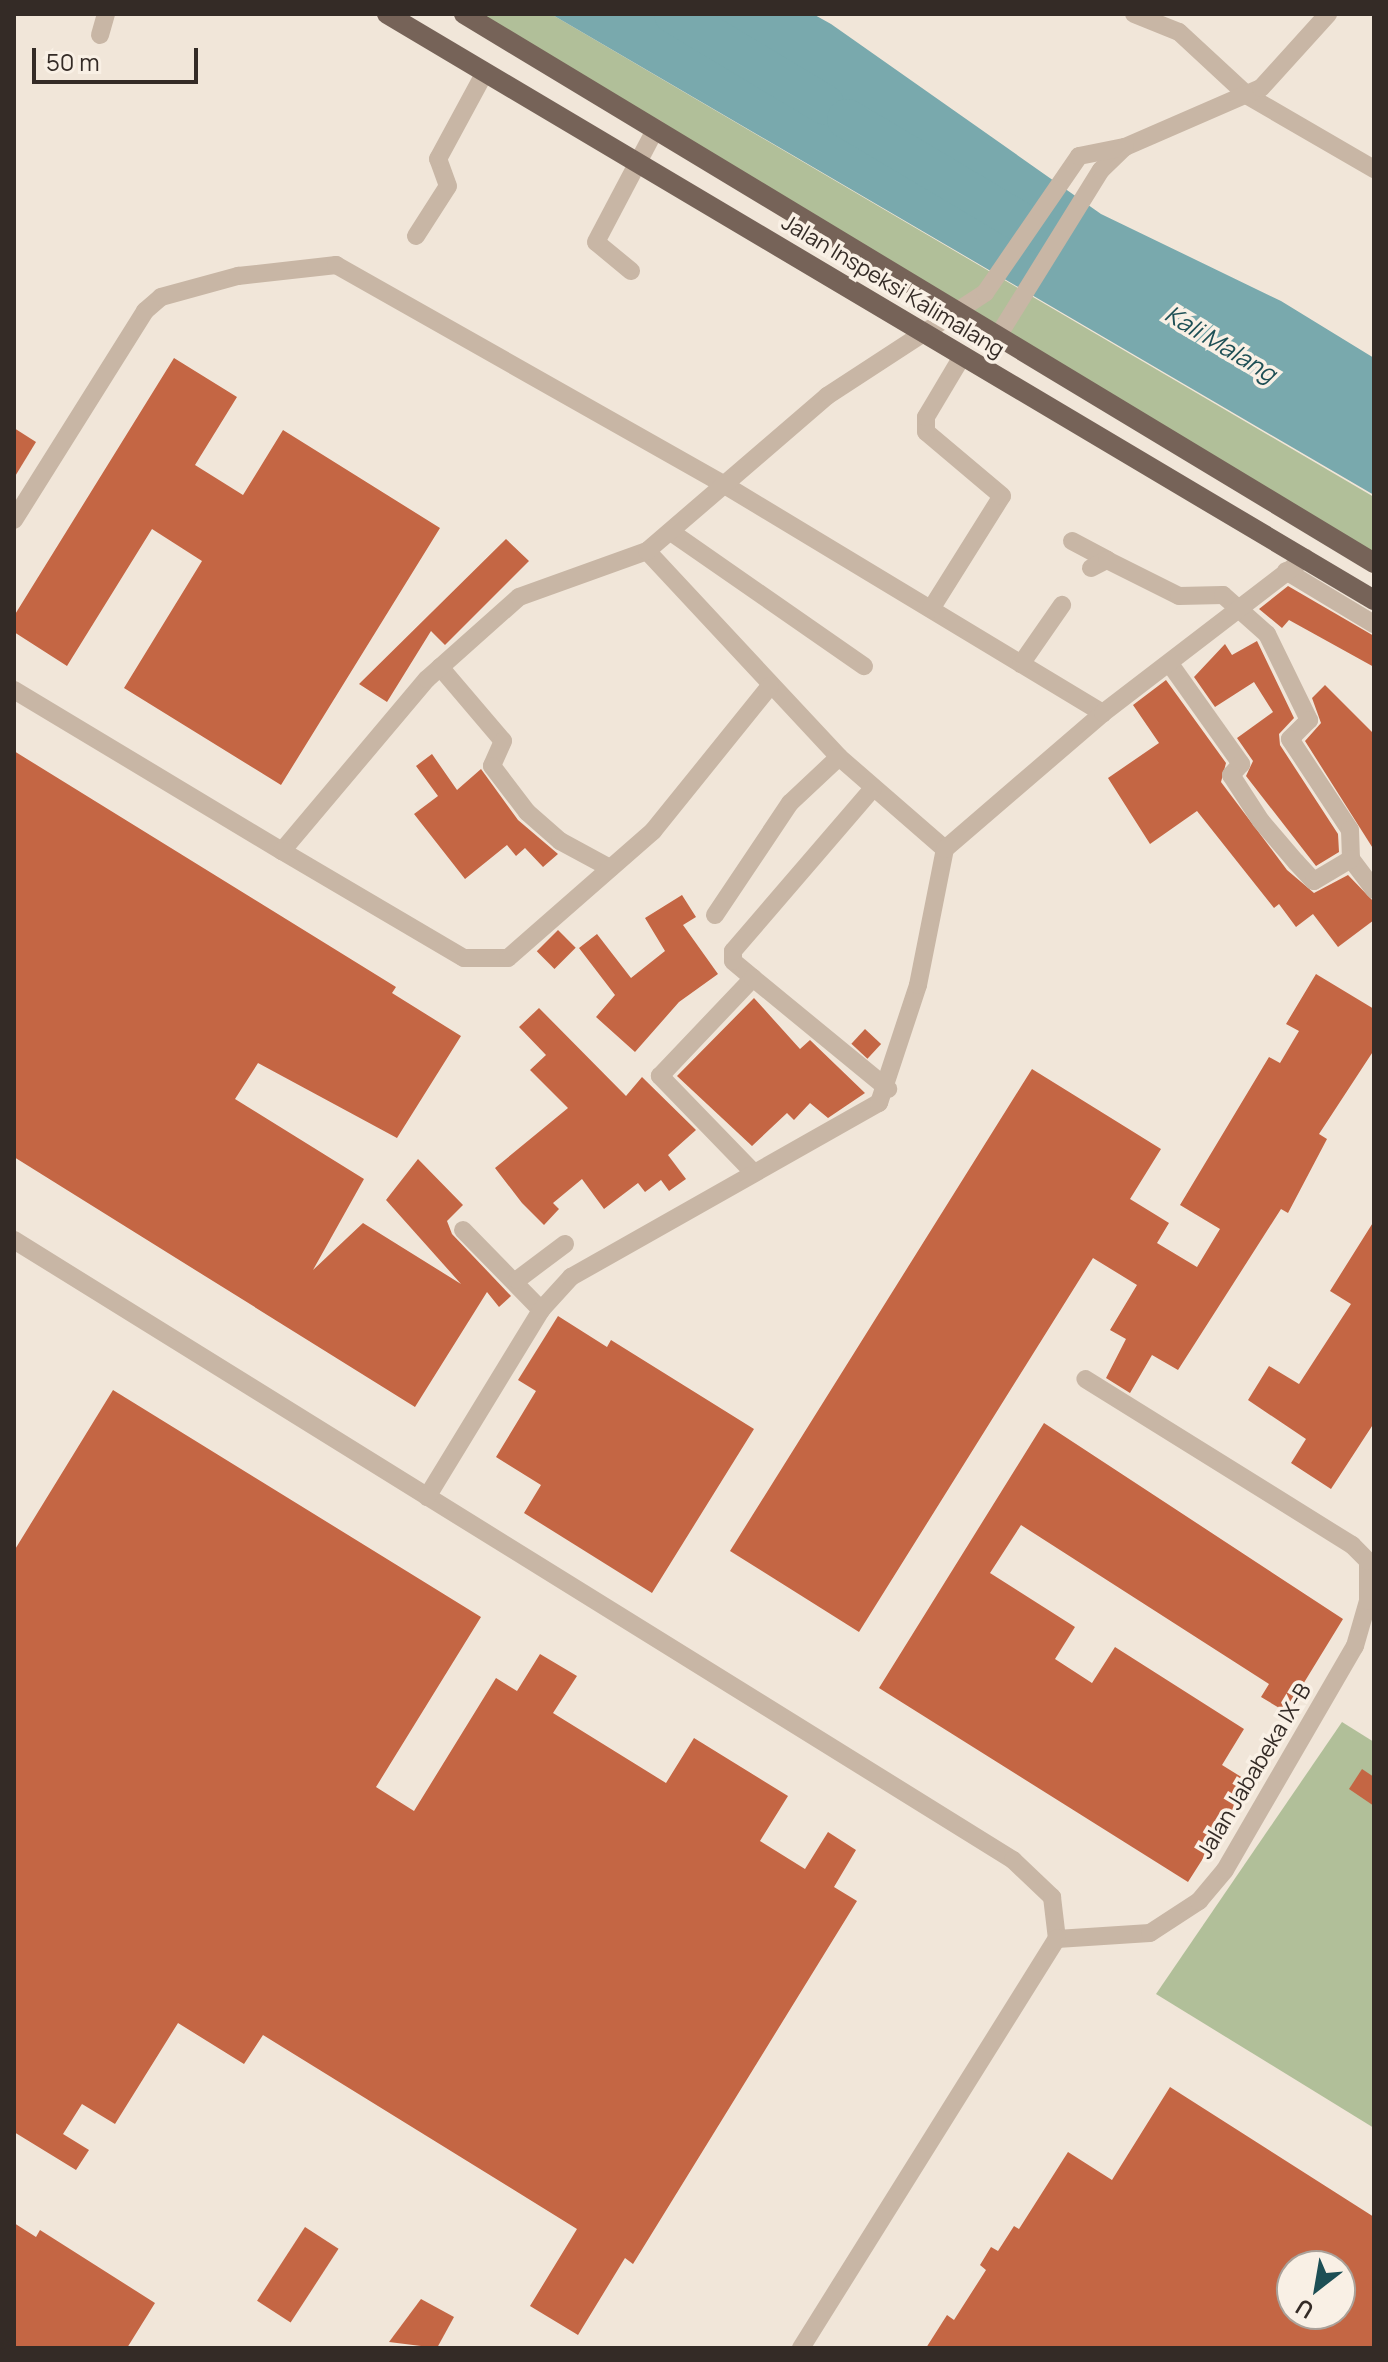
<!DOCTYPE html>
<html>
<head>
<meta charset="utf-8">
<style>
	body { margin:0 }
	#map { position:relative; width:1388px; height:2362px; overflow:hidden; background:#f1e6d9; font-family:Manrope,sans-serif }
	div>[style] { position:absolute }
	.green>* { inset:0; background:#b1bf99 }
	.water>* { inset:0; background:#79a9ad }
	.river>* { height:40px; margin:-20px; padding:0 20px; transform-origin:20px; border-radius:20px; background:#79a9ad }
	.building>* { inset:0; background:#c46644; transform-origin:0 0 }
	.street>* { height:18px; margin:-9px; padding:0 9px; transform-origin:9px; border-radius:9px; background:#c8b6a5 }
	.primary>* { height:20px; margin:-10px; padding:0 10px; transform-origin:10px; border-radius:10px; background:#766358 }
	span { translate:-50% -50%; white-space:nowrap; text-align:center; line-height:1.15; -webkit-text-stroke:7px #f9f0e5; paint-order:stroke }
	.street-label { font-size:22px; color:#342b26 }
	.water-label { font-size:24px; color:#1d4f55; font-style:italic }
	.frame { position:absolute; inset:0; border:16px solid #342b26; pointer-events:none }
	.north { position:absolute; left:1276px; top:2250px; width:80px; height:80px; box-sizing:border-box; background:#f9f0e5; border:2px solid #aaa199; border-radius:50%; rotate:211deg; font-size:22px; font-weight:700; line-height:32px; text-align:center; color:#342b26 }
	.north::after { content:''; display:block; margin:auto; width:28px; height:36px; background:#1d4f55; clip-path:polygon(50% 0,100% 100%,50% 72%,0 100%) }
	.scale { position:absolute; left:32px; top:48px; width:166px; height:36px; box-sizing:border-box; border:4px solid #342b26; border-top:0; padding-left:10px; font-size:24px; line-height:28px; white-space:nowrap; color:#342b26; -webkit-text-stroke:6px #f9f0e5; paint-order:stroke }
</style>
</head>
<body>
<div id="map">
	<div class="green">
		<div style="clip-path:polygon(464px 14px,551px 14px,1374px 497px,1374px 563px)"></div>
		<div style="clip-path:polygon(1342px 1722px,1374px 1742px,1374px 2128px,1156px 1994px)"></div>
	</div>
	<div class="water">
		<div style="clip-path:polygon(551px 14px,813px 14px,831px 24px,1101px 214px,1281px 301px,1374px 358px,1374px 495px)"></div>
	</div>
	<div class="river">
		<div style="left:674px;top:14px;width:175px;rotate:31deg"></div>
		<div style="left:847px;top:119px;width:223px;rotate:30.7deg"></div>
	</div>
	<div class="building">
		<div style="clip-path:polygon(174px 358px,237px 397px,195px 465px,243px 495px,283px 430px,440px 528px,281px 785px,124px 688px,202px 561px,152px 529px,67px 666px,14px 632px,14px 616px)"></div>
		<div style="clip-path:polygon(14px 428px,36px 442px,14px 478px)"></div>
		<div style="clip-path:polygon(506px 539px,529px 561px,445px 645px,431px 631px,387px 702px,359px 684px)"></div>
		<div style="clip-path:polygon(1288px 586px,1374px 636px,1374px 667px,1289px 620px,1282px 628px,1259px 609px)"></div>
		<div style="clip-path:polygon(1257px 641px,1294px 718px,1279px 734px,1280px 745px,1338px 834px,1339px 852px,1316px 866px,1246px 776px,1253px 761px,1237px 738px,1273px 712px,1254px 682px,1215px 707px,1194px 677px,1225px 644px,1232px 655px)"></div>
		<div style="clip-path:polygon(1166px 680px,1226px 763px,1221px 782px,1287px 870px,1314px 893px,1348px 875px,1374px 902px,1374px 920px,1338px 947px,1313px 914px,1296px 927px,1279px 904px,1274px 908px,1197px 811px,1150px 844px,1108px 778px,1159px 743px,1133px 705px)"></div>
		<div style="clip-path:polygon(1325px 685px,1374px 734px,1374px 850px,1305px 741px,1321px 723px,1312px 698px)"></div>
		<div style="clip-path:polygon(14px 751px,396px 987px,392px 993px,461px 1036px,397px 1138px,258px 1063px,235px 1099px,364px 1179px,313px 1270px,363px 1223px,461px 1284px,386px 1200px,418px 1159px,463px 1205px,447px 1221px,452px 1234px,511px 1296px,499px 1307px,487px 1292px,415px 1407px,14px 1157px)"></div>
		<div style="clip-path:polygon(432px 754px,457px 790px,481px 769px,518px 820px,558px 854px,543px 867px,525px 848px,516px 856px,507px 845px,465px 879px,414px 814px,438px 796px,416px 766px)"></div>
		<div style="clip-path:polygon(682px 895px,696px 917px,683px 925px,718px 974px,679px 1002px,635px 1052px,596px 1017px,615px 995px,579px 948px,597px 934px,631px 978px,665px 951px,645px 918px)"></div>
		<div style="left:558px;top:930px;width:25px;height:30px;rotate:45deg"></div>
		<div style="clip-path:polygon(1316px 974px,1374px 1009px,1374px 1050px,1319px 1134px,1327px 1139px,1288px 1213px,1281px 1209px,1178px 1370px,1152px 1355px,1130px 1393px,1106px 1378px,1126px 1339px,1110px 1330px,1137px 1285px,1093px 1258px,859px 1632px,730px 1551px,1032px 1069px,1161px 1149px,1130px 1199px,1169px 1223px,1157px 1243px,1197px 1267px,1220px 1229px,1180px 1205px,1269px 1057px,1280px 1063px,1299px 1031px,1286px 1024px)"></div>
		<div style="clip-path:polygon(754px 998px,800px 1049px,810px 1040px,865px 1093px,828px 1118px,810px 1103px,794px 1120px,787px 1113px,752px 1146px,677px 1076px)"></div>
		<div style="clip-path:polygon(539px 1008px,626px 1096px,642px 1077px,696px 1130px,668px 1155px,686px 1179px,669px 1191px,661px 1180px,645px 1192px,638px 1183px,604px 1209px,582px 1179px,553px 1203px,559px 1209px,544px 1225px,522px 1203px,495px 1168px,568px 1108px,530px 1070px,546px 1055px,519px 1027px)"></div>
		<div style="left:865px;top:1029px;width:22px;height:20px;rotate:43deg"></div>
		<div style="clip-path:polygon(1374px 1221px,1374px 1423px,1331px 1489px,1291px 1463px,1306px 1439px,1248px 1400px,1269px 1366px,1299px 1384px,1351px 1304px,1330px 1291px)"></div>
		<div style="clip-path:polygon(558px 1316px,607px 1347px,611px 1340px,754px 1429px,652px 1593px,524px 1513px,541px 1485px,496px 1457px,536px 1391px,518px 1380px)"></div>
		<div style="clip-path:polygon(113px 1390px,481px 1617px,376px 1787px,414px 1811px,496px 1678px,517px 1691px,540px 1654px,577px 1676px,553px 1713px,666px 1783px,694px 1738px,788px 1796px,760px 1841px,805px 1869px,828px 1832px,856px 1850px,834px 1887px,857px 1901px,633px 2264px,625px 2258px,578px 2335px,530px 2306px,577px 2229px,263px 2035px,244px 2064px,178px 2023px,115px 2124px,82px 2104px,63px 2134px,89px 2150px,76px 2170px,14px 2132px,14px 1551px)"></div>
		<div style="clip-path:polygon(1044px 1423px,1343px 1619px,1286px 1712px,1261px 1697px,1269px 1684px,1021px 1525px,990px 1573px,1075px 1627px,1055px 1659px,1092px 1683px,1115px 1647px,1244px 1729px,1222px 1765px,1251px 1783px,1188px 1882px,879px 1688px)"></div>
		<div style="clip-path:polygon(1362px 1769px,1374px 1777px,1374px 1806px,1349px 1789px)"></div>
		<div style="clip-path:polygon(evenodd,1170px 2087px,1374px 2217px,1374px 2348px,926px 2348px,947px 2315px,954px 2320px,986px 2270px,980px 2265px,991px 2247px,998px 2251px,1014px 2226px,1019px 2229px,1068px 2152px,1112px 2180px,1170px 2087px,1292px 2266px,1340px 2266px,1340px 2314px,1292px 2314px,1292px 2266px)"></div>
		<div style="clip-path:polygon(14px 2223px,36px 2237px,40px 2230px,155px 2303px,127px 2348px,14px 2348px)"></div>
		<div style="left:305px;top:2227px;width:40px;height:88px;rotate:33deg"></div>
		<div style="clip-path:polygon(421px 2299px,454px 2317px,437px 2348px,389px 2342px)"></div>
	</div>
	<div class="street">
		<div style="left:1134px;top:14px;width:48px;rotate:21.8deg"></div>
		<div style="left:1179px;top:32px;width:94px;rotate:42.8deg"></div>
		<div style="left:1248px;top:96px;width:146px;rotate:30.1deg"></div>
		<div style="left:100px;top:35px;width:22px;rotate:-74deg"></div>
		<div style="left:416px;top:236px;width:59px;rotate:-57.4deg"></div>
		<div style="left:448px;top:186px;width:29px;rotate:-110deg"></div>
		<div style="left:438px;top:159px;width:99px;rotate:-61.6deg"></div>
		<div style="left:631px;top:271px;width:45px;rotate:-140.4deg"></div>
		<div style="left:596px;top:242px;width:129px;rotate:-62.2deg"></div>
		<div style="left:998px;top:336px;width:195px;rotate:-58.2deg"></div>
		<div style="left:1101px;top:170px;width:33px;rotate:-44deg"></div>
		<div style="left:1125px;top:147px;width:148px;rotate:-23.5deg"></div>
		<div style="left:1261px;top:88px;width:100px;rotate:-47.8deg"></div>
		<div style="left:14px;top:520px;width:247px;rotate:-57.9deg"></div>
		<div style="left:145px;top:311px;width:21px;rotate:-41deg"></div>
		<div style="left:161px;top:297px;width:80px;rotate:-15.3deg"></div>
		<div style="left:238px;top:276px;width:99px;rotate:-6.4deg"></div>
		<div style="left:336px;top:265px;width:450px;rotate:29.5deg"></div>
		<div style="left:728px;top:487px;width:438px;rotate:31.1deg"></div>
		<div style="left:671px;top:532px;width:235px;rotate:34.8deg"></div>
		<div style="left:1072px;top:541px;width:40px;rotate:28deg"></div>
		<div style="left:647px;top:551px;width:282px;rotate:47deg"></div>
		<div style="left:839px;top:757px;width:140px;rotate:41deg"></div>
		<div style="left:1091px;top:568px;width:18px;rotate:-27deg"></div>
		<div style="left:1107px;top:560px;width:80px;rotate:26.6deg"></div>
		<div style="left:1179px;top:596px;width:44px;rotate:-1.3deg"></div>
		<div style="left:1223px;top:595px;width:59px;rotate:41.6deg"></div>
		<div style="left:1267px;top:634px;width:96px;rotate:64deg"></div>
		<div style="left:1309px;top:720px;width:27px;rotate:135deg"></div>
		<div style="left:1290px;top:739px;width:109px;rotate:56.6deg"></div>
		<div style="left:1350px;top:830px;width:29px;rotate:88deg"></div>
		<div style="left:1351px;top:859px;width:39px;rotate:53deg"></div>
		<div style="left:1286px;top:571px;width:103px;rotate:31.1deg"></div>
		<div style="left:931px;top:609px;width:133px;rotate:-57.9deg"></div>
		<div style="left:1002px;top:496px;width:99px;rotate:-139.9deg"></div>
		<div style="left:926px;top:432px;width:15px;rotate:-90deg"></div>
		<div style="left:926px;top:417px;width:72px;rotate:-59.2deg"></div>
		<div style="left:1021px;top:664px;width:72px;rotate:-55.2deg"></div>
		<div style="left:1170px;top:664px;width:123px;rotate:54.6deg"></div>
		<div style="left:1241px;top:764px;width:15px;rotate:132deg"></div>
		<div style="left:1231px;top:775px;width:55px;rotate:56.9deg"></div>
		<div style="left:1261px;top:821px;width:54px;rotate:49.5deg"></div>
		<div style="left:1296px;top:862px;width:26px;rotate:47deg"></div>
		<div style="left:1314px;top:881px;width:43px;rotate:-30.7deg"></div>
		<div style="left:440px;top:667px;width:97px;rotate:49.6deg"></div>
		<div style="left:503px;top:741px;width:27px;rotate:114deg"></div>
		<div style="left:492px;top:766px;width:58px;rotate:52.7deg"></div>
		<div style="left:527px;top:812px;width:44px;rotate:41.3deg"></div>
		<div style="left:560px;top:841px;width:57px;rotate:28.4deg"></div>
		<div style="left:14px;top:690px;width:313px;rotate:31deg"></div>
		<div style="left:282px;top:851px;width:225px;rotate:-49.9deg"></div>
		<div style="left:427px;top:679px;width:123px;rotate:-41.7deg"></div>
		<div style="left:519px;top:597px;width:136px;rotate:-19.8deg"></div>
		<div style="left:647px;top:551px;width:238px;rotate:-40.7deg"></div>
		<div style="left:827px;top:396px;width:189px;rotate:-33.1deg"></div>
		<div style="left:985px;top:293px;width:166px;rotate:-55.5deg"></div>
		<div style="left:1079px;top:156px;width:47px;rotate:-11.1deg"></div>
		<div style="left:282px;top:851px;width:211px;rotate:30.5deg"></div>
		<div style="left:464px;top:958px;width:44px"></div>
		<div style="left:508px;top:958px;width:193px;rotate:-41.2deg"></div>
		<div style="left:653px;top:831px;width:186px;rotate:-51.1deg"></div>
		<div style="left:715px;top:915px;width:135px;rotate:-56.2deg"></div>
		<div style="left:790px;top:803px;width:67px;rotate:-43.2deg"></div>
		<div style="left:753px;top:978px;width:26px;rotate:-140deg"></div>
		<div style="left:733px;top:961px;width:10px;rotate:-90deg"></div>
		<div style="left:733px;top:951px;width:215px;rotate:-49.3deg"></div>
		<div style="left:753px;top:1172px;width:134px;rotate:-134.1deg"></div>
		<div style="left:660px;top:1076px;width:135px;rotate:-46.5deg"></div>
		<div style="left:753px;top:978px;width:175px;rotate:39.4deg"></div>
		<div style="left:463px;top:1230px;width:112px;rotate:45.7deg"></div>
		<div style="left:14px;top:1240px;width:1176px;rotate:31.82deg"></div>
		<div style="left:1013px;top:1860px;width:54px;rotate:43.5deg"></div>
		<div style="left:1052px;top:1897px;width:42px;rotate:83.2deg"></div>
		<div style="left:517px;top:1280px;width:60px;rotate:-36.9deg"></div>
		<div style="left:427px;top:1497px;width:219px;rotate:-58.6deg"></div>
		<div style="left:541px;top:1310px;width:45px;rotate:-47.7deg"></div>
		<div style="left:571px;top:1277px;width:354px;rotate:-29.5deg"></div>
		<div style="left:879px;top:1103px;width:124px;rotate:-71.7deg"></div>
		<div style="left:918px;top:985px;width:139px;rotate:-78.8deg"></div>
		<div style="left:945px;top:849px;width:208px;rotate:-40.7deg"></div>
		<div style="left:1103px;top:713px;width:255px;rotate:-37.5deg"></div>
		<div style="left:1057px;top:1939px;width:93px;rotate:-3.7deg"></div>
		<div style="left:1150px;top:1933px;width:59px;rotate:-33.1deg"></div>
		<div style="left:1199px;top:1901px;width:40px;rotate:-50deg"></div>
		<div style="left:1225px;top:1870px;width:259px;rotate:-59.9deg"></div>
		<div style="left:1355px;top:1646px;width:47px;rotate:-73.9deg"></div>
		<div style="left:1368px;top:1601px;width:40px;rotate:-90deg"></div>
		<div style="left:1368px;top:1561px;width:23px;rotate:-135deg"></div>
		<div style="left:1352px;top:1545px;width:314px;rotate:-148.1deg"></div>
		<div style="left:801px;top:2348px;width:483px;rotate:-58deg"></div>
	</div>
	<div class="primary">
		<div style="left:387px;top:14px;width:1148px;rotate:30.7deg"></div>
		<div style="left:464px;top:14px;width:1063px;rotate:31.1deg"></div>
	</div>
	<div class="street-label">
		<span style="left:893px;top:286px;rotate:31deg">Jalan Inspeksi Kalimalang</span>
		<span style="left:1254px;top:1771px;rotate:-59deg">Jalan Jababeka IX-B</span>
	</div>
	<div class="water-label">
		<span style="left:1221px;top:343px;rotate:31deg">Kali Malang</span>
	</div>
	<div class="frame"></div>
	<div class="north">U</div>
	<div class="scale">50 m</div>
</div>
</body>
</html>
